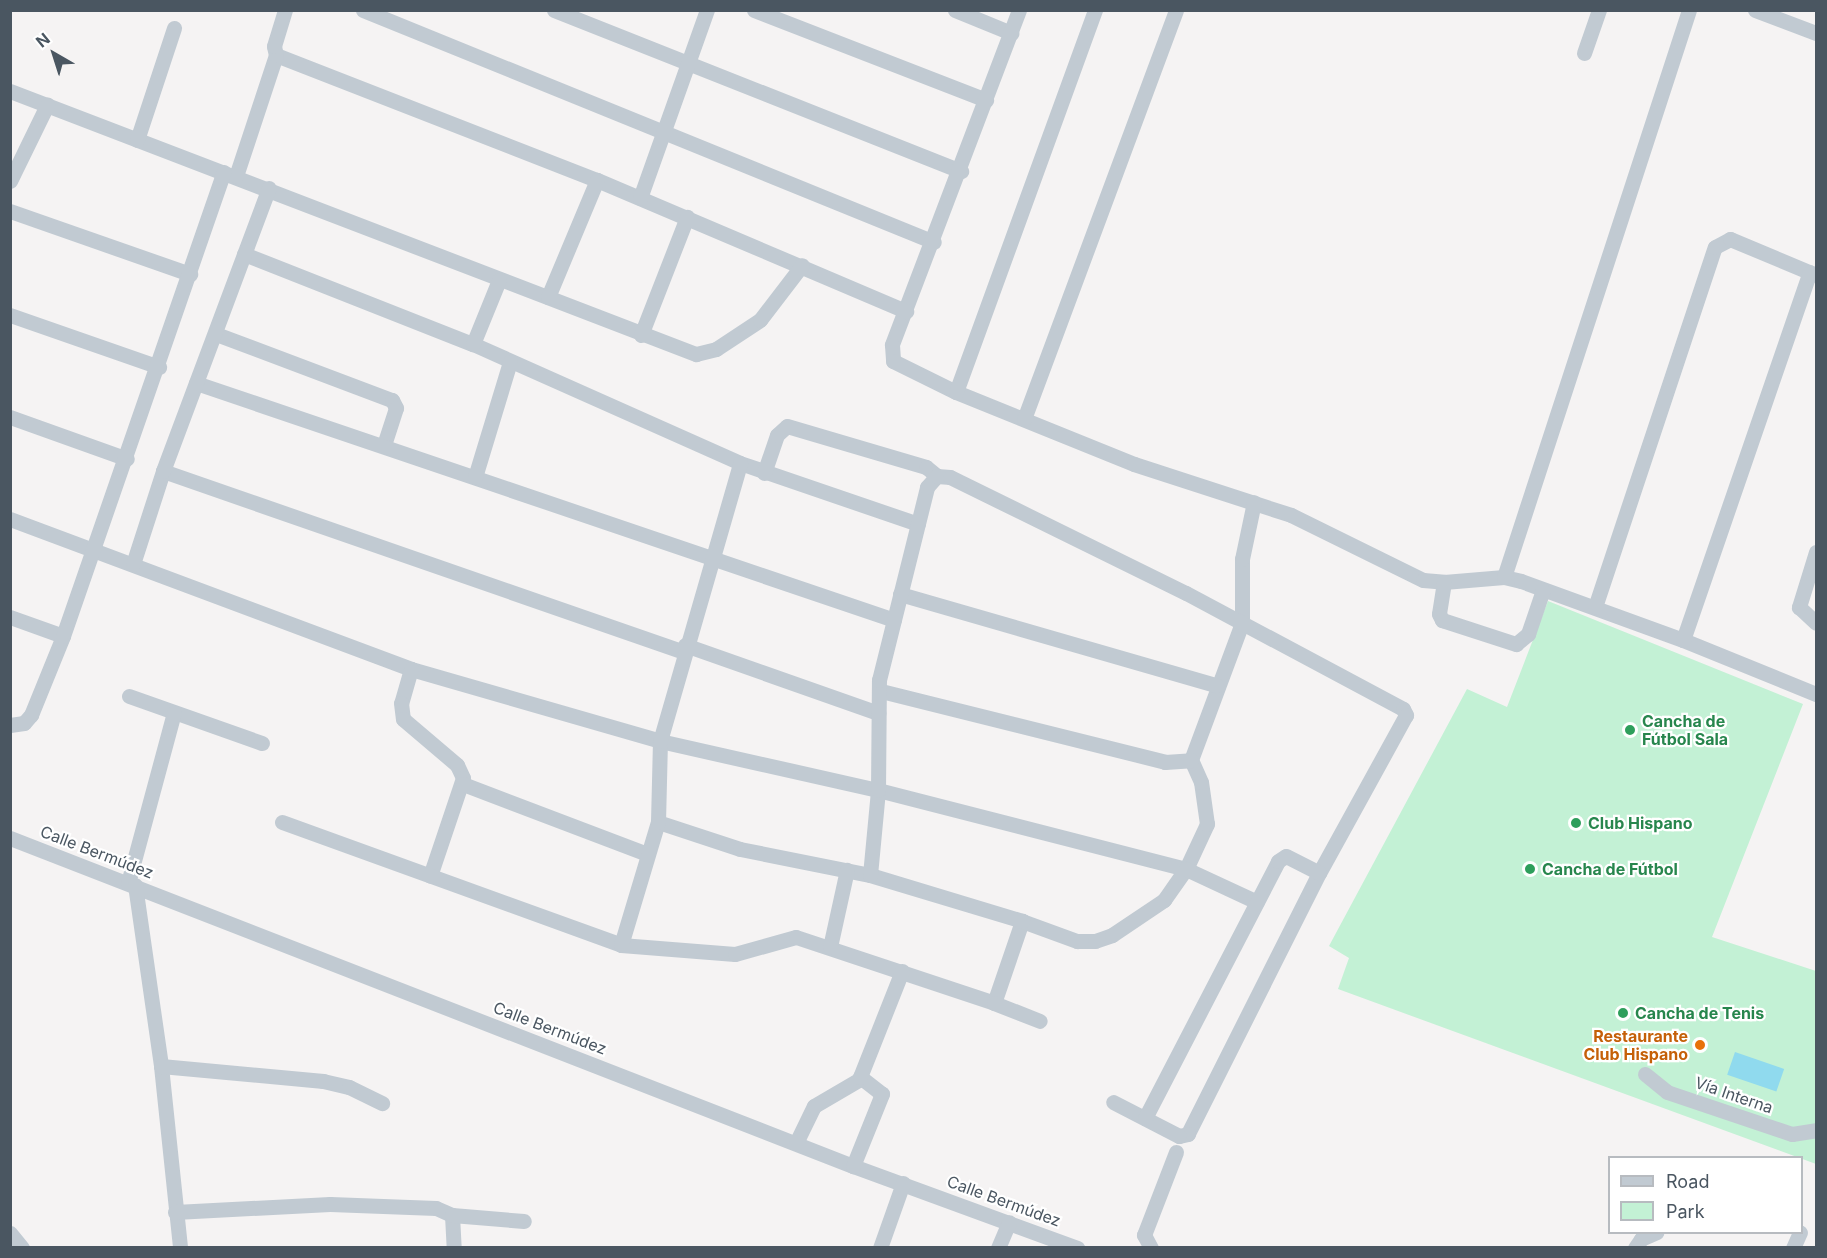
<!DOCTYPE html>
<html>
<head>
<meta charset="utf-8">
<style>
	body { margin:0 }
	#map { position:relative; width:1827px; height:1258px; overflow:hidden; background:#f5f3f3; font-family:Inter,sans-serif }
	div>[style] { position:absolute }
	.green>* { inset:0; background:#c3f1d5 }
	.water>* { inset:0; background:#90daee; transform-origin:0 0 }
	.street>* { height:15px; margin:-7.5px; padding:0 7.5px; transform-origin:7.5px; border-radius:7.5px; background:#c1cad2 }
	.dots>* { width:16px; height:16px; translate:-50% -50%; box-sizing:border-box; border:3px solid #fff; border-radius:50% }
	span { translate:-50% -50%; white-space:nowrap; text-align:center; line-height:1.15; -webkit-text-stroke:4.5px #fff; paint-order:stroke }
	.leisure-label { font-size:16px; color:#27864d; font-weight:700 }
	.left { translate:0 -50%; text-align:left }
	.street-label { font-size:16px; color:#4a5661 }
	.food-label { font-size:16px; color:#c56008; font-weight:700 }
	.right { translate:-100% -50%; text-align:right }
	.frame { position:absolute; inset:0; border:12px solid #4a5661; pointer-events:none }
	.legend { position:absolute; left:1608px; top:1156px; width:195px; height:78px; box-sizing:border-box; background:#fff; border:2px solid #b7bbc0; margin:0; padding:8px 10px; list-style:none; font-size:18px; color:#4a5661 }
	.legend li { display:flex; align-items:center; gap:12px; height:30px }
	.legend b { width:30px; border:2px solid #b7bbc0 }
	.north { position:absolute; left:24px; top:24px; width:60px; height:60px; -webkit-text-stroke:4px #fff; paint-order:stroke; rotate:321deg; font-size:16px; font-weight:700; line-height:24px; text-align:center; color:#4a5661 }
	.north::after { content:''; display:block; margin:auto; width:21px; height:27px; background:#4a5661; clip-path:polygon(50% 0,100% 100%,50% 72%,0 100%) }
</style>
</head>
<body>
<div id="map">
	<div class="green">
		<div style="clip-path:polygon(1548px 601px,1803px 704px,1712px 937px,1816px 971px,1816px 1164px,1338px 989px,1349px 958px,1329px 946px,1467px 689px,1507px 707px)"></div>
	</div>
	<div class="water">
		<div style="left:1735px;top:1052px;width:52px;height:24px;rotate:19deg"></div>
	</div>
	<div class="street">
		<div style="left:363px;top:10px;width:616px;rotate:22.11deg"></div>
		<div style="left:554px;top:10px;width:438px;rotate:21.6deg"></div>
		<div style="left:754px;top:10px;width:249px;rotate:21.2deg"></div>
		<div style="left:955px;top:10px;width:61px;rotate:22.3deg"></div>
		<div style="left:1019px;top:10px;width:358px;rotate:110.8deg"></div>
		<div style="left:892px;top:345px;width:16px;rotate:86deg"></div>
		<div style="left:893px;top:361px;width:70px;rotate:26.2deg"></div>
		<div style="left:956px;top:392px;width:192px;rotate:22deg"></div>
		<div style="left:1134px;top:464px;width:165px;rotate:18deg"></div>
		<div style="left:1291px;top:515px;width:147px;rotate:26.2deg"></div>
		<div style="left:1423px;top:580px;width:21px;rotate:5deg"></div>
		<div style="left:1444px;top:582px;width:60px;rotate:-4.8deg"></div>
		<div style="left:1504px;top:577px;width:17px;rotate:13deg"></div>
		<div style="left:1521px;top:581px;width:172px;rotate:20deg"></div>
		<div style="left:1683px;top:640px;width:144px;rotate:22.1deg"></div>
		<div style="left:1755px;top:10px;width:65px;rotate:20.7deg"></div>
		<div style="left:1584px;top:53px;width:46px;rotate:-70.8deg"></div>
		<div style="left:276px;top:55px;width:344px;rotate:21.3deg"></div>
		<div style="left:597px;top:180px;width:336px;rotate:23deg"></div>
		<div style="left:10px;top:91px;width:735px;rotate:20.98deg"></div>
		<div style="left:696px;top:354px;width:21px;rotate:-14deg"></div>
		<div style="left:716px;top:349px;width:53px;rotate:-33.4deg"></div>
		<div style="left:760px;top:320px;width:69px;rotate:-52.6deg"></div>
		<div style="left:137px;top:140px;width:118px;rotate:-71.7deg"></div>
		<div style="left:236px;top:176px;width:127px;rotate:-71.7deg"></div>
		<div style="left:276px;top:55px;width:9px;rotate:-103deg"></div>
		<div style="left:274px;top:46px;width:38px;rotate:-73deg"></div>
		<div style="left:10px;top:181px;width:85px;rotate:-64deg"></div>
		<div style="left:640px;top:198px;width:200px;rotate:-70.4deg"></div>
		<div style="left:10px;top:211px;width:191px;rotate:19.3deg"></div>
		<div style="left:244px;top:254px;width:246px;rotate:21.5deg"></div>
		<div style="left:473px;top:344px;width:292px;rotate:24deg"></div>
		<div style="left:740px;top:463px;width:188px;rotate:18.9deg"></div>
		<div style="left:548px;top:297px;width:127px;rotate:-67.3deg"></div>
		<div style="left:10px;top:315px;width:158px;rotate:19.2deg"></div>
		<div style="left:216px;top:334px;width:188px;rotate:20.6deg"></div>
		<div style="left:392px;top:400px;width:9px;rotate:63deg"></div>
		<div style="left:396px;top:408px;width:39px;rotate:108deg"></div>
		<div style="left:641px;top:335px;width:127px;rotate:-68.7deg"></div>
		<div style="left:473px;top:344px;width:69px;rotate:-67.9deg"></div>
		<div style="left:196px;top:383px;width:737px;rotate:18.75deg"></div>
		<div style="left:956px;top:392px;width:407px;rotate:-70deg"></div>
		<div style="left:10px;top:417px;width:124px;rotate:19.7deg"></div>
		<div style="left:1024px;top:419px;width:436px;rotate:-69.6deg"></div>
		<div style="left:163px;top:471px;width:552px;rotate:19.16deg"></div>
		<div style="left:764px;top:473px;width:40px;rotate:-71.1deg"></div>
		<div style="left:777px;top:435px;width:13px;rotate:-42deg"></div>
		<div style="left:787px;top:426px;width:145px;rotate:16.4deg"></div>
		<div style="left:926px;top:467px;width:14px;rotate:39deg"></div>
		<div style="left:475px;top:477px;width:120px;rotate:-73.1deg"></div>
		<div style="left:10px;top:519px;width:428px;rotate:20.5deg"></div>
		<div style="left:411px;top:669px;width:259px;rotate:16.1deg"></div>
		<div style="left:660px;top:741px;width:223px;rotate:12.7deg"></div>
		<div style="left:878px;top:790px;width:318px;rotate:14.4deg"></div>
		<div style="left:1186px;top:869px;width:50px;rotate:-65deg"></div>
		<div style="left:1207px;top:824px;width:42px;rotate:-98.1deg"></div>
		<div style="left:1201px;top:782px;width:24px;rotate:-114deg"></div>
		<div style="left:1191px;top:760px;width:146px;rotate:-69.6deg"></div>
		<div style="left:1242px;top:623px;width:64px;rotate:-90deg"></div>
		<div style="left:1242px;top:559px;width:58px;rotate:-78.1deg"></div>
		<div style="left:1816px;top:552px;width:58px;rotate:107.2deg"></div>
		<div style="left:1799px;top:607px;width:23px;rotate:43deg"></div>
		<div style="left:133px;top:564px;width:98px;rotate:-72.1deg"></div>
		<div style="left:163px;top:471px;width:302px;rotate:-69.5deg"></div>
		<div style="left:1504px;top:577px;width:596px;rotate:-71.93deg"></div>
		<div style="left:1444px;top:582px;width:32px;rotate:99deg"></div>
		<div style="left:1439px;top:614px;width:7px;rotate:63deg"></div>
		<div style="left:1442px;top:620px;width:78px;rotate:18deg"></div>
		<div style="left:1516px;top:644px;width:16px;rotate:-40deg"></div>
		<div style="left:1528px;top:634px;width:46px;rotate:-71.2deg"></div>
		<div style="left:900px;top:594px;width:329px;rotate:16.1deg"></div>
		<div style="left:1595px;top:607px;width:379px;rotate:-71.6deg"></div>
		<div style="left:1715px;top:247px;width:17px;rotate:-28deg"></div>
		<div style="left:1730px;top:239px;width:93px;rotate:22.7deg"></div>
		<div style="left:10px;top:617px;width:56px;rotate:19.7deg"></div>
		<div style="left:1683px;top:640px;width:389px;rotate:-71deg"></div>
		<div style="left:685px;top:645px;width:205px;rotate:19.4deg"></div>
		<div style="left:411px;top:669px;width:35px;rotate:106deg"></div>
		<div style="left:401px;top:703px;width:16px;rotate:83deg"></div>
		<div style="left:403px;top:719px;width:71px;rotate:40.4deg"></div>
		<div style="left:457px;top:765px;width:14px;rotate:65deg"></div>
		<div style="left:463px;top:778px;width:103px;rotate:108.6deg"></div>
		<div style="left:881px;top:691px;width:293px;rotate:14deg"></div>
		<div style="left:1165px;top:762px;width:26px;rotate:-4deg"></div>
		<div style="left:129px;top:696px;width:141px;rotate:19.5deg"></div>
		<div style="left:10px;top:725px;width:14px;rotate:-8deg"></div>
		<div style="left:24px;top:723px;width:11px;rotate:-49deg"></div>
		<div style="left:31px;top:715px;width:85px;rotate:-67.9deg"></div>
		<div style="left:63px;top:636px;width:491px;rotate:-70.9deg"></div>
		<div style="left:463px;top:784px;width:197px;rotate:20.8deg"></div>
		<div style="left:282px;top:822px;width:361px;rotate:19.9deg"></div>
		<div style="left:621px;top:945px;width:114px;rotate:4.5deg"></div>
		<div style="left:735px;top:954px;width:63px;rotate:-15.6deg"></div>
		<div style="left:796px;top:937px;width:209px;rotate:18.4deg"></div>
		<div style="left:994px;top:1003px;width:87px;rotate:-71.1deg"></div>
		<div style="left:1022px;top:921px;width:59px;rotate:20deg"></div>
		<div style="left:1077px;top:941px;width:18px"></div>
		<div style="left:1095px;top:941px;width:18px;rotate:-19deg"></div>
		<div style="left:1112px;top:935px;width:63px;rotate:-33.9deg"></div>
		<div style="left:1164px;top:900px;width:38px;rotate:-55deg"></div>
		<div style="left:1186px;top:869px;width:78px;rotate:24.9deg"></div>
		<div style="left:658px;top:822px;width:86px;rotate:18.2deg"></div>
		<div style="left:740px;top:849px;width:133px;rotate:11.3deg"></div>
		<div style="left:870px;top:875px;width:159px;rotate:16.8deg"></div>
		<div style="left:10px;top:838px;width:905px;rotate:21.26deg"></div>
		<div style="left:853px;top:1166px;width:239px;rotate:20.1deg"></div>
		<div style="left:870px;top:875px;width:85px;rotate:-84.6deg"></div>
		<div style="left:878px;top:790px;width:110px;rotate:-89.5deg"></div>
		<div style="left:879px;top:680px;width:199px;rotate:-76deg"></div>
		<div style="left:927px;top:487px;width:15px;rotate:-48deg"></div>
		<div style="left:937px;top:476px;width:13px;rotate:4deg"></div>
		<div style="left:950px;top:477px;width:263px;rotate:26.2deg"></div>
		<div style="left:1186px;top:593px;width:246px;rotate:28.1deg"></div>
		<div style="left:1403px;top:709px;width:7px;rotate:63deg"></div>
		<div style="left:1406px;top:715px;width:180px;rotate:118.8deg"></div>
		<div style="left:1319px;top:873px;width:292px;rotate:116.7deg"></div>
		<div style="left:1188px;top:1134px;width:9px;rotate:167deg"></div>
		<div style="left:1179px;top:1136px;width:74px;rotate:-152.7deg"></div>
		<div style="left:128px;top:883px;width:176px;rotate:-74.9deg"></div>
		<div style="left:135px;top:885px;width:183px;rotate:81.8deg"></div>
		<div style="left:161px;top:1066px;width:183px;rotate:84deg"></div>
		<div style="left:621px;top:945px;width:128px;rotate:-73.3deg"></div>
		<div style="left:658px;top:822px;width:81px;rotate:-88.6deg"></div>
		<div style="left:660px;top:741px;width:289px;rotate:-73.9deg"></div>
		<div style="left:830px;top:947px;width:79px;rotate:-77.6deg"></div>
		<div style="left:994px;top:1003px;width:49px;rotate:21.4deg"></div>
		<div style="left:161px;top:1066px;width:163px;rotate:5.3deg"></div>
		<div style="left:323px;top:1081px;width:27px;rotate:13deg"></div>
		<div style="left:349px;top:1087px;width:37px;rotate:26deg"></div>
		<div style="left:1645px;top:1074px;width:28px;rotate:39deg"></div>
		<div style="left:1667px;top:1092px;width:132px;rotate:18.6deg"></div>
		<div style="left:1792px;top:1134px;width:24px;rotate:-9deg"></div>
		<div style="left:1145px;top:1118px;width:289px;rotate:-62.6deg"></div>
		<div style="left:1278px;top:861px;width:9px;rotate:-32deg"></div>
		<div style="left:1286px;top:856px;width:37px;rotate:27deg"></div>
		<div style="left:796px;top:1143px;width:41px;rotate:-64.1deg"></div>
		<div style="left:814px;top:1106px;width:53px;rotate:-30.4deg"></div>
		<div style="left:853px;top:1166px;width:78px;rotate:-68.1deg"></div>
		<div style="left:882px;top:1094px;width:28px;rotate:-142deg"></div>
		<div style="left:860px;top:1077px;width:114px;rotate:-68.4deg"></div>
		<div style="left:175px;top:1212px;width:155px;rotate:-3deg"></div>
		<div style="left:330px;top:1204px;width:106px;rotate:2.2deg"></div>
		<div style="left:436px;top:1208px;width:17px;rotate:24deg"></div>
		<div style="left:452px;top:1215px;width:33px;rotate:87deg"></div>
		<div style="left:452px;top:1215px;width:72px;rotate:4.8deg"></div>
		<div style="left:10px;top:1233px;width:19px;rotate:51deg"></div>
		<div style="left:880px;top:1248px;width:69px;rotate:-70.5deg"></div>
		<div style="left:998px;top:1248px;width:28px;rotate:-67deg"></div>
		<div style="left:1151px;top:1248px;width:15px;rotate:-118deg"></div>
		<div style="left:1144px;top:1235px;width:89px;rotate:-68.9deg"></div>
		<div style="left:1635px;top:1248px;width:11px;rotate:-56deg"></div>
		<div style="left:1641px;top:1239px;width:17px;rotate:-24deg"></div>
		<div style="left:1793px;top:1248px;width:17px;rotate:-66deg"></div>
	</div>
	<div class="dots">
		<div style="left:1630px;top:730px;background:#2e9e5b"></div>
		<div style="left:1576px;top:823px;background:#2e9e5b"></div>
		<div style="left:1530px;top:869px;background:#2e9e5b"></div>
		<div style="left:1623px;top:1013px;background:#2e9e5b"></div>
		<div style="left:1700px;top:1045px;background:#e8710a"></div>
	</div>
	<div class="leisure-label">
		<span class="left" style="left:1642px;top:730px">Cancha de<br>Fútbol Sala</span>
		<span class="left" style="left:1588px;top:823px">Club Hispano</span>
		<span class="left" style="left:1542px;top:869px">Cancha de Fútbol</span>
		<span class="left" style="left:1635px;top:1013px">Cancha de Tenis</span>
	</div>
	<div class="street-label">
		<span style="left:97px;top:852px;rotate:21deg">Calle Bermúdez</span>
		<span style="left:550px;top:1028px;rotate:21deg">Calle Bermúdez</span>
		<span style="left:1734px;top:1095px;rotate:19deg">Vía Interna</span>
		<span style="left:1004px;top:1201px;rotate:20deg">Calle Bermúdez</span>
	</div>
	<div class="food-label">
		<span class="right" style="left:1688px;top:1045px">Restaurante<br>Club Hispano</span>
	</div>
	<div class="frame"></div>
	<ul class="legend">
	<li><b style="height:8px;background:#c1cad2"></b>Road</li>
	<li><b style="height:16px;background:#c3f1d5"></b>Park</li>
	</ul>
	<div class="north">N</div>
</div>
</body>
</html>
